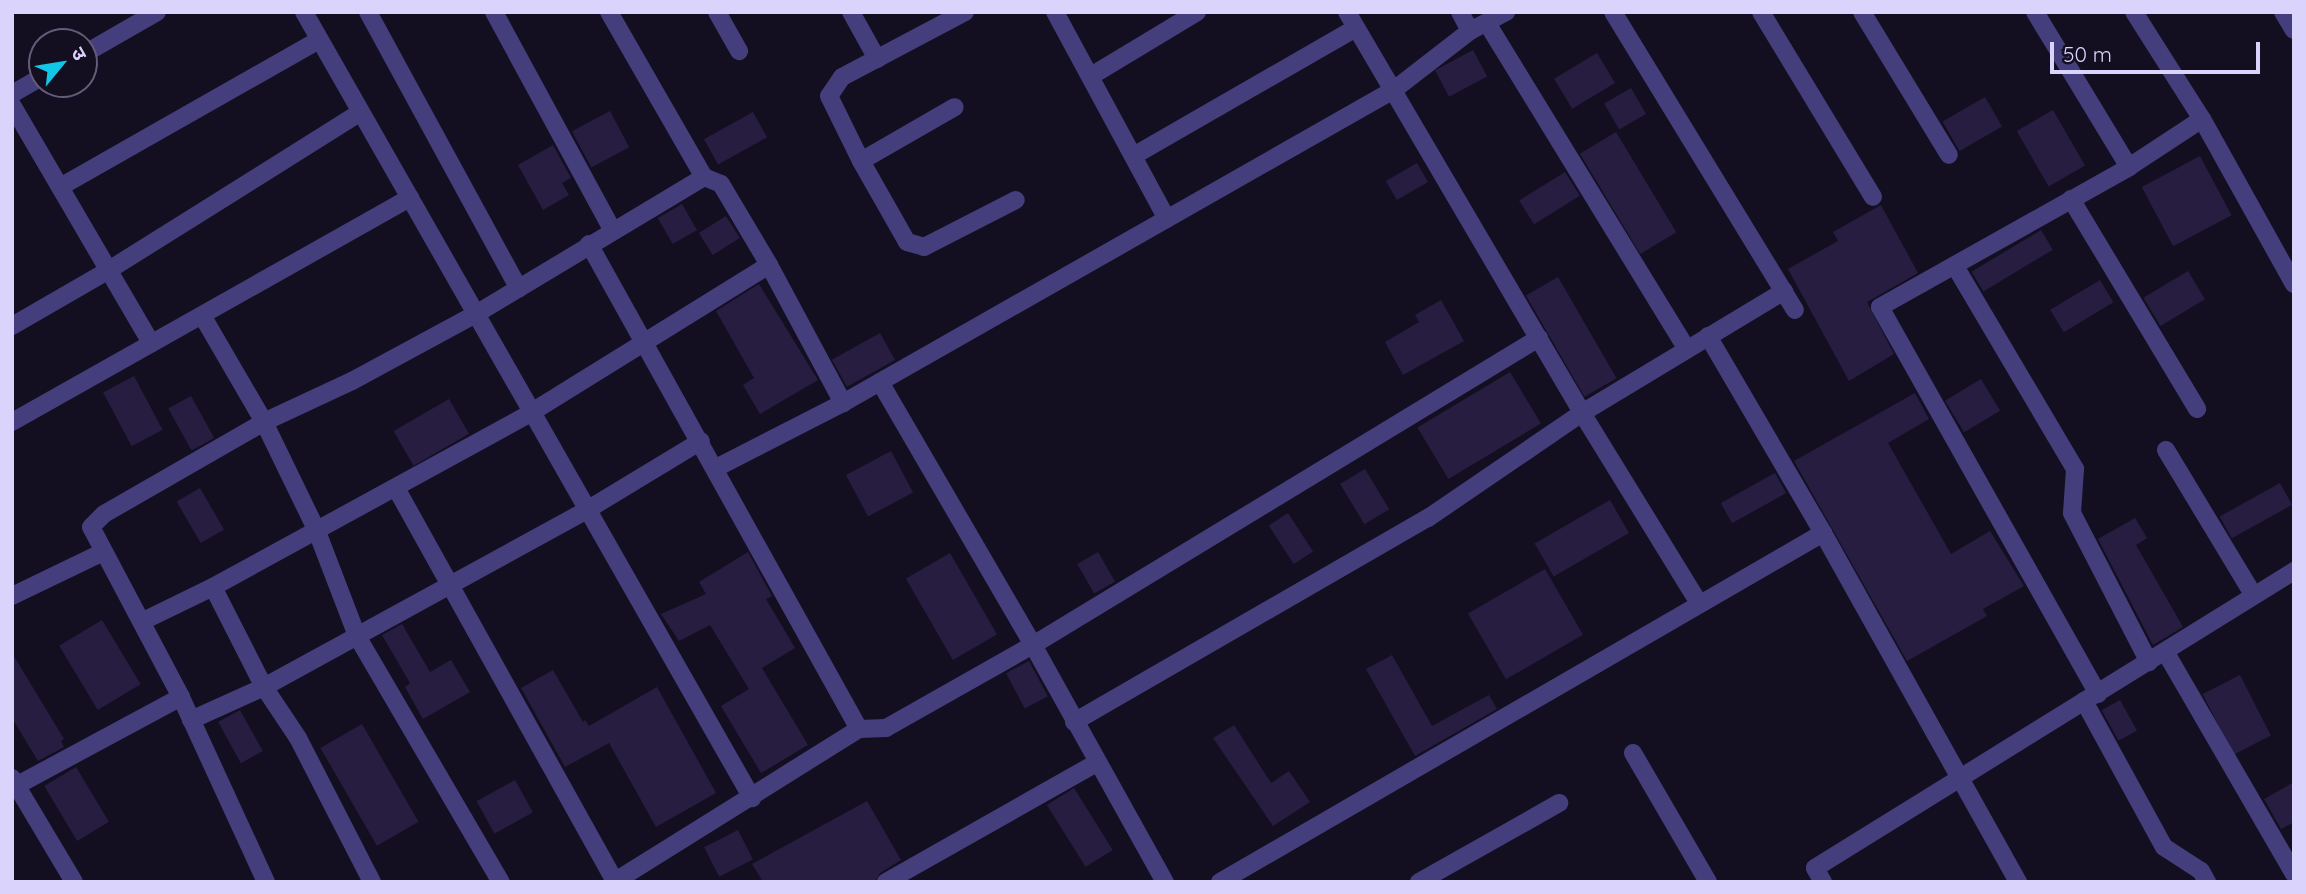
<!DOCTYPE html>
<html>
<head>
<meta charset="utf-8">
<style>
	body { margin:0 }
	#map { position:relative; width:2306px; height:894px; overflow:hidden; background:#130f21; font-family:Quicksand,"Noto Sans Devanagari",sans-serif }
	div>[style] { position:absolute }
	.building>* { inset:0; background:#261d41; transform-origin:0 0 }
	.minor>* { height:18px; margin:-9px; padding:0 9px; transform-origin:9px; border-radius:9px; background:#443e7c }
	span { translate:-50% -50%; white-space:nowrap; text-align:center; line-height:1.15; -webkit-text-stroke:5px #130f21; paint-order:stroke }
	.frame { position:absolute; inset:0; border:14px solid #dad3fc; pointer-events:none }
	.north { position:absolute; left:28px; top:28px; width:70px; height:70px; box-sizing:border-box; background:#130f21; border:2px solid #635d79; border-radius:50%; rotate:60deg; font-size:19px; font-weight:700; line-height:28px; text-align:center; color:#dad3fc }
	.north::after { content:''; display:block; margin:auto; width:24px; height:32px; background:#12c6e8; clip-path:polygon(50% 0,100% 100%,50% 72%,0 100%) }
	.scale { position:absolute; left:2050px; top:42px; width:210px; height:32px; box-sizing:border-box; border:4px solid #dad3fc; border-top:0; padding-left:9px; font-size:21px; line-height:24px; white-space:nowrap; color:#dad3fc; -webkit-text-stroke:5px #130f21; paint-order:stroke }
</style>
</head>
<body>
<div id="map">
	<div class="building">
		<div style="left:1473px;top:50px;width:30px;height:43px;rotate:62deg"></div>
		<div style="left:1597px;top:53px;width:35px;height:50px;rotate:59deg"></div>
		<div style="left:1631px;top:88px;width:30px;height:31px;rotate:60deg"></div>
		<div style="left:1985px;top:97px;width:34px;height:49px;rotate:60deg"></div>
		<div style="left:2053px;top:110px;width:64px;height:42px;rotate:60deg"></div>
		<div style="left:610px;top:111px;width:41px;height:43px;rotate:62deg"></div>
		<div style="left:753px;top:112px;width:29px;height:56px;rotate:61deg"></div>
		<div style="left:1616px;top:132px;width:117px;height:42px;rotate:59deg"></div>
		<div style="clip-path:polygon(553px 145px,571px 178px,562px 183px,569px 195px,543px 210px,518px 165px)"></div>
		<div style="left:2200px;top:156px;width:67px;height:66px;rotate:62deg"></div>
		<div style="left:1417px;top:163px;width:22px;height:36px;rotate:60deg"></div>
		<div style="left:1565px;top:172px;width:28px;height:54px;rotate:58deg"></div>
		<div style="left:682px;top:204px;width:30px;height:28px;rotate:60deg"></div>
		<div style="clip-path:polygon(1881px 205px,1918px 273px,1867px 302px,1894px 354px,1849px 381px,1788px 269px,1838px 241px,1833px 232px)"></div>
		<div style="left:726px;top:216px;width:26px;height:32px;rotate:58deg"></div>
		<div style="left:2041px;top:230px;width:23px;height:81px;rotate:59deg"></div>
		<div style="left:2188px;top:271px;width:33px;height:52px;rotate:59deg"></div>
		<div style="left:1558px;top:277px;width:117px;height:37px;rotate:60deg"></div>
		<div style="left:2100px;top:280px;width:26px;height:58px;rotate:59deg"></div>
		<div style="clip-path:polygon(759px 284px,818px 380px,760px 414px,743px 385px,754px 378px,716px 311px)"></div>
		<div style="clip-path:polygon(1441px 300px,1464px 341px,1403px 375px,1385px 342px,1419px 322px,1415px 315px)"></div>
		<div style="left:880px;top:333px;width:31px;height:55px;rotate:61deg"></div>
		<div style="left:1510px;top:372px;width:60px;height:108px;rotate:59deg"></div>
		<div style="left:134px;top:376px;width:61px;height:35px;rotate:62deg"></div>
		<div style="left:1981px;top:379px;width:37px;height:42px;rotate:59deg"></div>
		<div style="clip-path:polygon(1915px 393px,1929px 419px,1888px 443px,1951px 554px,1990px 531px,2024px 586px,1983px 609px,1987px 616px,1907px 661px,1794px 461px)"></div>
		<div style="left:191px;top:396px;width:48px;height:26px;rotate:61deg"></div>
		<div style="left:449px;top:399px;width:40px;height:64px;rotate:60deg"></div>
		<div style="left:891px;top:451px;width:47px;height:51px;rotate:62deg"></div>
		<div style="left:1365px;top:469px;width:47px;height:29px;rotate:59deg"></div>
		<div style="left:1775px;top:473px;width:23px;height:62px;rotate:61deg"></div>
		<div style="left:2280px;top:483px;width:25px;height:69px;rotate:61deg"></div>
		<div style="left:200px;top:488px;width:48px;height:27px;rotate:60deg"></div>
		<div style="left:1610px;top:500px;width:38px;height:87px;rotate:60deg"></div>
		<div style="left:1288px;top:513px;width:46px;height:23px;rotate:57deg"></div>
		<div style="clip-path:polygon(2135px 518px,2147px 538px,2136px 545px,2183px 627px,2153px 645px,2098px 539px)"></div>
		<div style="clip-path:polygon(748px 552px,772px 596px,766px 599px,795px 648px,762px 668px,808px 745px,761px 773px,721px 706px,749px 689px,710px 625px,679px 641px,661px 614px,706px 594px,699px 582px)"></div>
		<div style="left:1098px;top:552px;width:34px;height:24px;rotate:60deg"></div>
		<div style="left:950px;top:553px;width:94px;height:51px;rotate:60deg"></div>
		<div style="left:1545px;top:569px;width:76px;height:89px;rotate:60deg"></div>
		<div style="left:102px;top:620px;width:75px;height:50px;rotate:59deg"></div>
		<div style="clip-path:polygon(402px 624px,430px 672px,451px 660px,470px 692px,423px 719px,405px 687px,410px 683px,382px 635px)"></div>
		<div style="clip-path:polygon(12px 653px,64px 739px,61px 741px,64px 747px,38px 761px,12px 718px)"></div>
		<div style="clip-path:polygon(1392px 655px,1432px 726px,1489px 695px,1497px 709px,1415px 756px,1366px 669px)"></div>
		<div style="left:1029px;top:661px;width:40px;height:26px;rotate:62deg"></div>
		<div style="clip-path:polygon(553px 670px,583px 722px,585px 720px,589px 726px,657px 687px,716px 793px,656px 827px,609px 743px,565px 767px,521px 688px)"></div>
		<div style="left:2240px;top:675px;width:68px;height:42px;rotate:63deg"></div>
		<div style="left:2120px;top:700px;width:35px;height:21px;rotate:61deg"></div>
		<div style="left:240px;top:710px;width:47px;height:25px;rotate:61deg"></div>
		<div style="left:362px;top:724px;width:113px;height:48px;rotate:60deg"></div>
		<div style="clip-path:polygon(1234px 725px,1271px 783px,1289px 771px,1310px 802px,1273px 826px,1213px 738px)"></div>
		<div style="left:76px;top:767px;width:64px;height:37px;rotate:59deg"></div>
		<div style="left:515px;top:780px;width:37px;height:44px;rotate:61deg"></div>
		<div style="clip-path:polygon(2294px 782px,2294px 822px,2281px 829px,2264px 799px)"></div>
		<div style="left:1074px;top:788px;width:73px;height:32px;rotate:58deg"></div>
		<div style="clip-path:polygon(867px 801px,901px 860px,880px 873px,875px 882px,763px 882px,752px 864px)"></div>
		<div style="left:738px;top:830px;width:33px;height:38px;rotate:63deg"></div>
	</div>
	<div class="minor">
		<div style="left:304px;top:12px;width:905px;rotate:60.32deg"></div>
		<div style="left:368px;top:12px;width:315px;rotate:61.4deg"></div>
		<div style="left:494px;top:12px;width:249px;rotate:61.5deg"></div>
		<div style="left:609px;top:12px;width:190px;rotate:60.1deg"></div>
		<div style="left:717px;top:12px;width:45px;rotate:60.6deg"></div>
		<div style="left:851px;top:12px;width:54px;rotate:61deg"></div>
		<div style="left:965px;top:12px;width:139px;rotate:152.1deg"></div>
		<div style="left:842px;top:77px;width:23px;rotate:124deg"></div>
		<div style="left:829px;top:96px;width:72px;rotate:63.8deg"></div>
		<div style="left:861px;top:161px;width:93px;rotate:60.4deg"></div>
		<div style="left:907px;top:242px;width:18px;rotate:16deg"></div>
		<div style="left:924px;top:247px;width:103px;rotate:-27.1deg"></div>
		<div style="left:1055px;top:12px;width:235px;rotate:61.6deg"></div>
		<div style="left:1347px;top:12px;width:465px;rotate:59.6deg"></div>
		<div style="left:1582px;top:413px;width:223px;rotate:58.4deg"></div>
		<div style="left:1460px;top:12px;width:21px;rotate:62deg"></div>
		<div style="left:1613px;top:12px;width:349px;rotate:58.6deg"></div>
		<div style="left:1761px;top:12px;width:216px;rotate:58.8deg"></div>
		<div style="left:1862px;top:12px;width:167px;rotate:58.7deg"></div>
		<div style="left:2035px;top:12px;width:181px;rotate:58.8deg"></div>
		<div style="left:2134px;top:12px;width:127px;rotate:57.6deg"></div>
		<div style="left:2202px;top:119px;width:189px;rotate:60.9deg"></div>
		<div style="left:2283px;top:12px;width:21px;rotate:59deg"></div>
		<div style="left:1487px;top:23px;width:382px;rotate:58.5deg"></div>
		<div style="left:84px;top:54px;width:84px;rotate:-29.9deg"></div>
		<div style="left:1091px;top:76px;width:124px;rotate:-31.1deg"></div>
		<div style="left:12px;top:94px;width:34px;rotate:-30deg"></div>
		<div style="left:12px;top:105px;width:276px;rotate:59.7deg"></div>
		<div style="left:1135px;top:155px;width:255px;rotate:-29.9deg"></div>
		<div style="left:861px;top:161px;width:108px;rotate:-29.9deg"></div>
		<div style="left:60px;top:187px;width:298px;rotate:-29.6deg"></div>
		<div style="left:2071px;top:199px;width:245px;rotate:59deg"></div>
		<div style="left:589px;top:244px;width:555px;rotate:60.9deg"></div>
		<div style="left:1955px;top:266px;width:236px;rotate:59.4deg"></div>
		<div style="left:2075px;top:469px;width:44px;rotate:93.9deg"></div>
		<div style="left:2072px;top:513px;width:168px;rotate:62.7deg"></div>
		<div style="left:203px;top:317px;width:121px;rotate:59.8deg"></div>
		<div style="left:264px;top:422px;width:119px;rotate:64.1deg"></div>
		<div style="left:316px;top:529px;width:115px;rotate:69deg"></div>
		<div style="left:357px;top:636px;width:285px;rotate:59.7deg"></div>
		<div style="left:12px;top:326px;width:112px;rotate:-30deg"></div>
		<div style="left:109px;top:270px;width:297px;rotate:-32.1deg"></div>
		<div style="left:1708px;top:336px;width:228px;rotate:59.7deg"></div>
		<div style="left:1823px;top:533px;width:400px;rotate:60.8deg"></div>
		<div style="left:880px;top:382px;width:304px;rotate:59.8deg"></div>
		<div style="left:1033px;top:645px;width:271px;rotate:60.9deg"></div>
		<div style="left:12px;top:422px;width:457px;rotate:-29.4deg"></div>
		<div style="left:2166px;top:450px;width:168px;rotate:58.9deg"></div>
		<div style="left:716px;top:468px;width:143px;rotate:-27.1deg"></div>
		<div style="left:843px;top:403px;width:635px;rotate:-29.63deg"></div>
		<div style="left:1395px;top:89px;width:95px;rotate:-37.7deg"></div>
		<div style="left:1470px;top:31px;width:41px;rotate:-27.8deg"></div>
		<div style="left:396px;top:488px;width:450px;rotate:60.9deg"></div>
		<div style="left:213px;top:587px;width:112px;rotate:63deg"></div>
		<div style="left:264px;top:687px;width:61px;rotate:56.3deg"></div>
		<div style="left:298px;top:738px;width:162px;rotate:62.8deg"></div>
		<div style="left:12px;top:596px;width:101px;rotate:-25.8deg"></div>
		<div style="left:143px;top:621px;width:78px;rotate:-25.9deg"></div>
		<div style="left:213px;top:587px;width:364px;rotate:-28.7deg"></div>
		<div style="left:532px;top:412px;width:279px;rotate:-31.8deg"></div>
		<div style="left:2166px;top:653px;width:255px;rotate:59.9deg"></div>
		<div style="left:2098px;top:694px;width:444px;rotate:-119.4deg"></div>
		<div style="left:1880px;top:307px;width:286px;rotate:-29.3deg"></div>
		<div style="left:2129px;top:167px;width:87px;rotate:-33.3deg"></div>
		<div style="left:2084px;top:701px;width:166px;rotate:61.3deg"></div>
		<div style="left:2164px;top:847px;width:44px;rotate:33deg"></div>
		<div style="left:2201px;top:871px;width:13px;rotate:61deg"></div>
		<div style="left:191px;top:720px;width:80px;rotate:-24.3deg"></div>
		<div style="left:264px;top:687px;width:106px;rotate:-28.7deg"></div>
		<div style="left:357px;top:636px;width:262px;rotate:-28.7deg"></div>
		<div style="left:587px;top:510px;width:133px;rotate:-31.2deg"></div>
		<div style="left:1074px;top:722px;width:409px;rotate:-30deg"></div>
		<div style="left:1428px;top:518px;width:186px;rotate:-34.3deg"></div>
		<div style="left:1582px;top:413px;width:236px;rotate:-31.1deg"></div>
		<div style="left:1633px;top:753px;width:149px;rotate:59.8deg"></div>
		<div style="left:12px;top:778px;width:121px;rotate:59.2deg"></div>
		<div style="left:12px;top:788px;width:192px;rotate:-28.3deg"></div>
		<div style="left:266px;top:882px;width:204px;rotate:-114.7deg"></div>
		<div style="left:181px;top:697px;width:192px;rotate:-117.9deg"></div>
		<div style="left:91px;top:527px;width:18px;rotate:-45deg"></div>
		<div style="left:104px;top:514px;width:185px;rotate:-29.9deg"></div>
		<div style="left:264px;top:422px;width:97px;rotate:-25deg"></div>
		<div style="left:352px;top:381px;width:141px;rotate:-28.4deg"></div>
		<div style="left:476px;top:314px;width:266px;rotate:-31deg"></div>
		<div style="left:704px;top:177px;width:18px;rotate:22deg"></div>
		<div style="left:721px;top:184px;width:94px;rotate:59.3deg"></div>
		<div style="left:769px;top:265px;width:157px;rotate:61.8deg"></div>
		<div style="left:614px;top:882px;width:289px;rotate:-32deg"></div>
		<div style="left:859px;top:729px;width:27px;rotate:-2deg"></div>
		<div style="left:886px;top:728px;width:169px;rotate:-29.5deg"></div>
		<div style="left:1033px;top:645px;width:592px;rotate:-31.25deg"></div>
		<div style="left:886px;top:882px;width:241px;rotate:-29.5deg"></div>
		<div style="left:1220px;top:882px;width:697px;rotate:-30.06deg"></div>
		<div style="left:1419px;top:882px;width:161px;rotate:-29.4deg"></div>
		<div style="left:1823px;top:882px;width:16px;rotate:-120deg"></div>
		<div style="left:1815px;top:868px;width:564px;rotate:-31.8deg"></div>
	</div>
	<div class="frame"></div>
	<div class="north">उ</div>
	<div class="scale">50 m</div>
</div>
</body>
</html>
